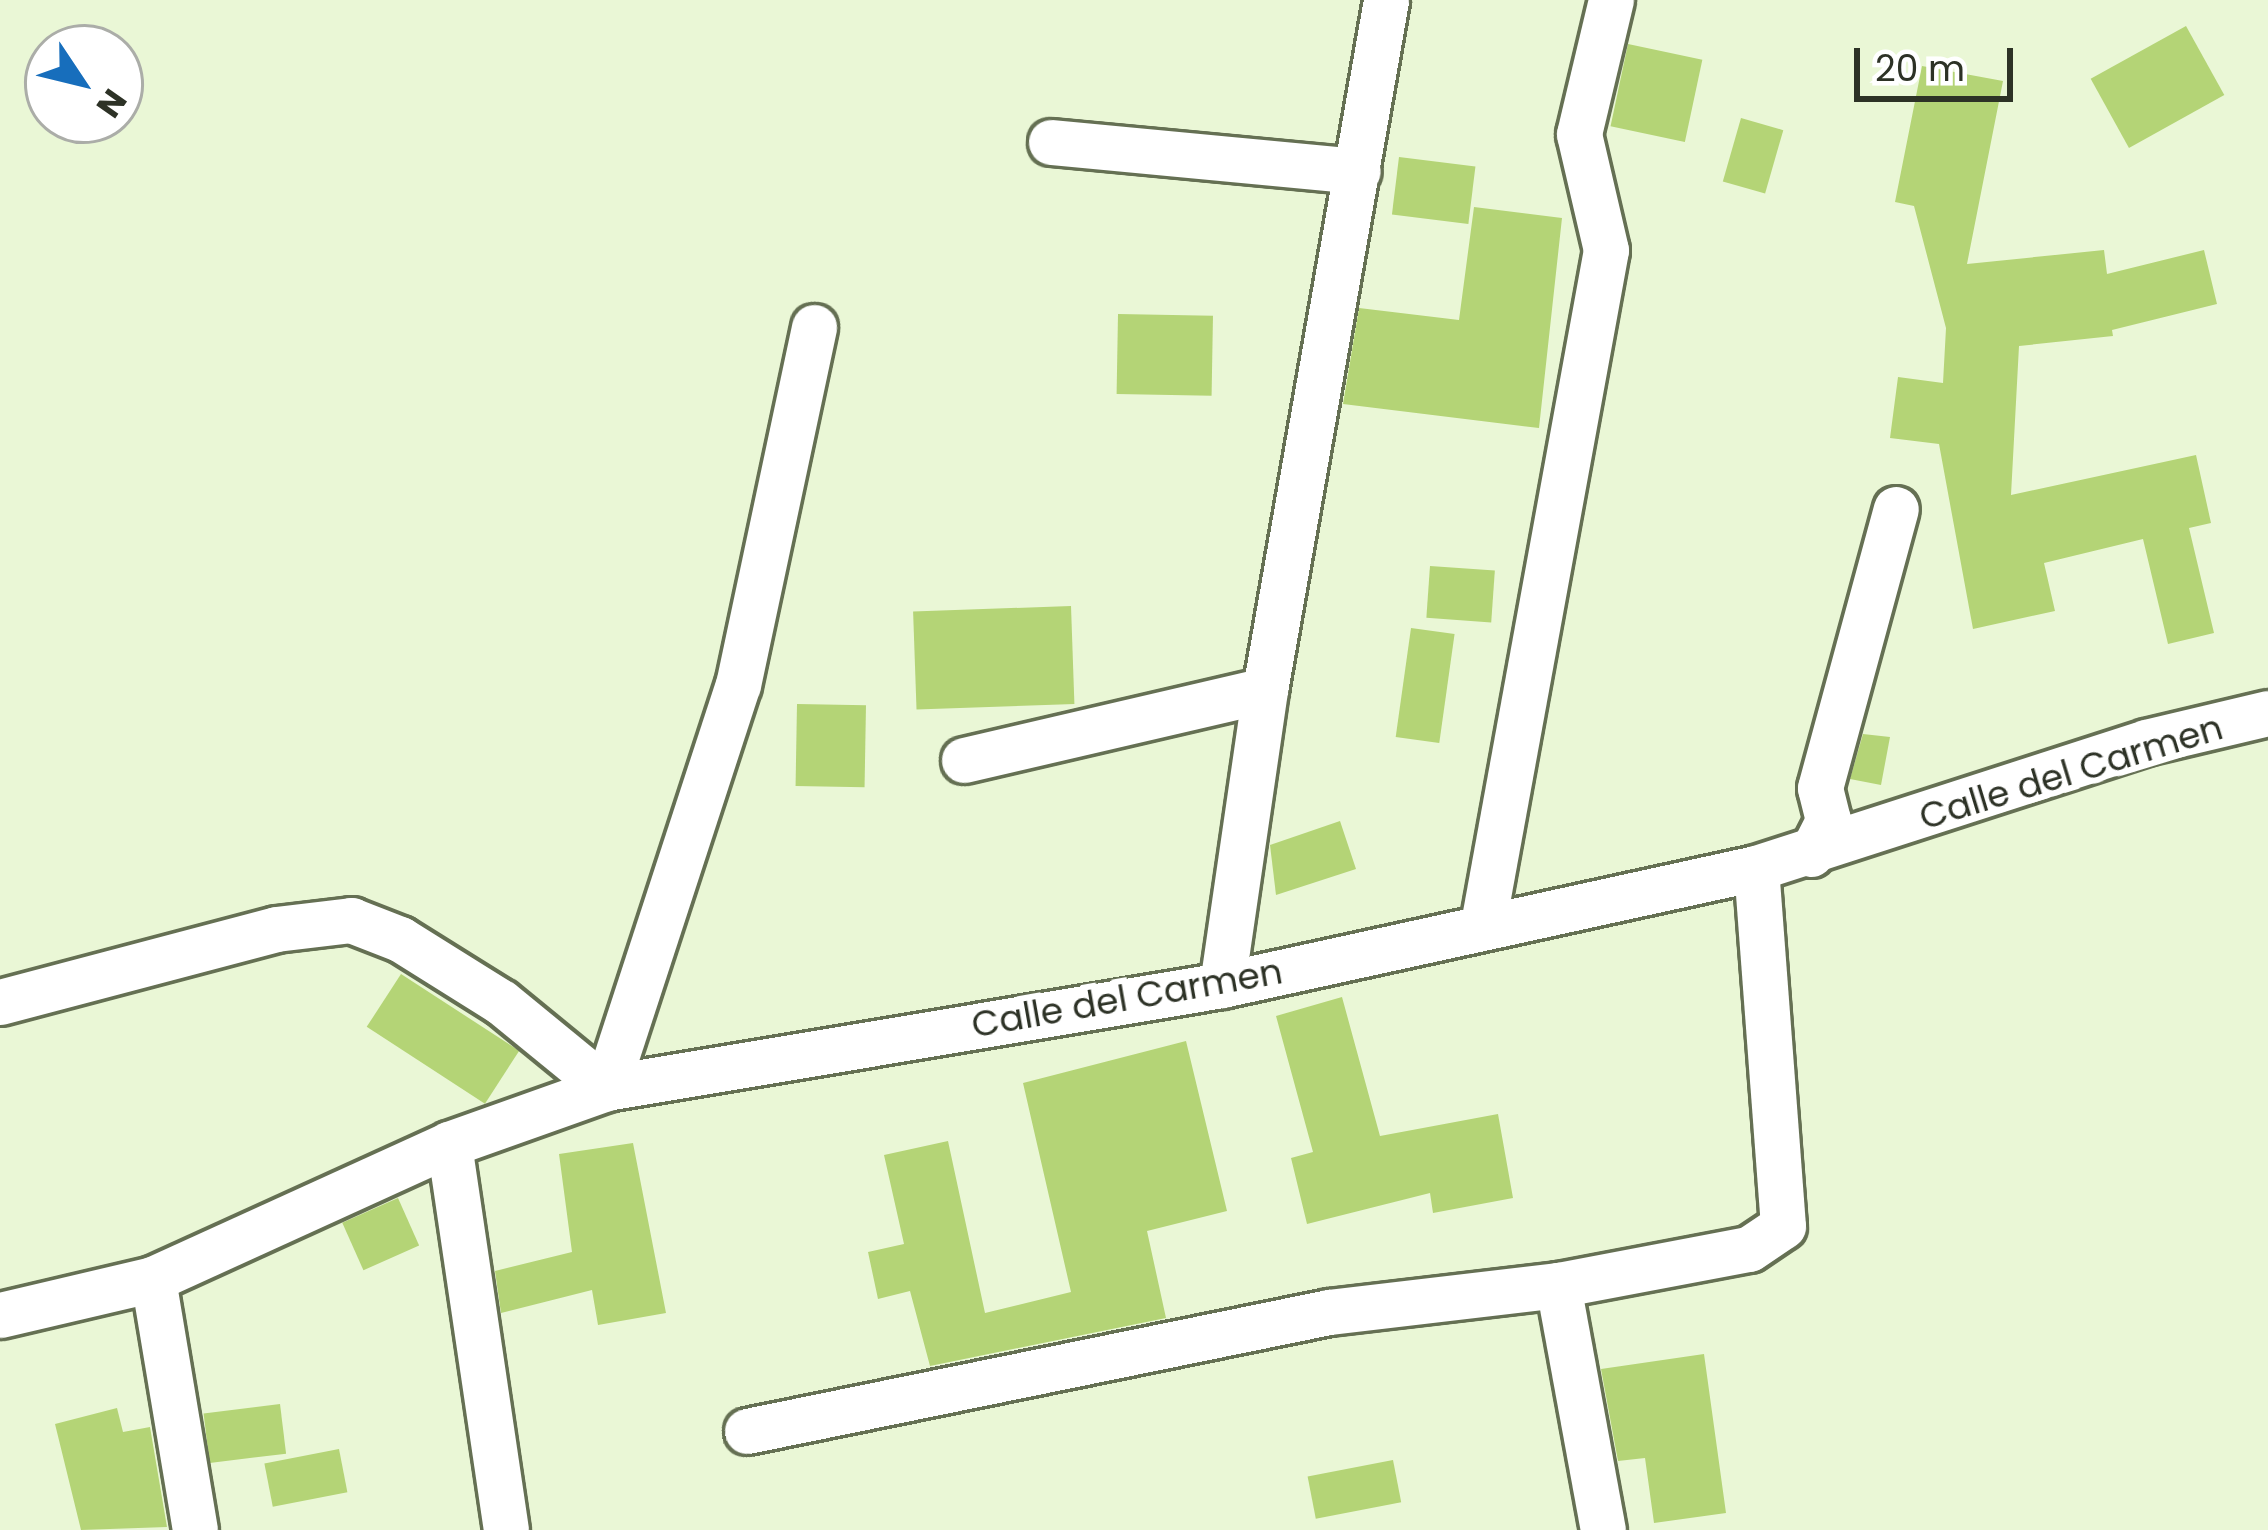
<!DOCTYPE html>
<html>
<head>
<meta charset="utf-8">
<style>
	body { margin:0 }
	#map { position:relative; width:2268px; height:1530px; overflow:hidden; background:#eaf7d6; font-family:Poppins,sans-serif }
	div>[style] { position:absolute }
	.building>* { inset:0; background:#b4d476; transform-origin:0 0 }
	.roads { filter:drop-shadow(3px 0 #657053) drop-shadow(-3px 0 #657053) drop-shadow(0 3px #657053) drop-shadow(0 -3px #657053) }
	.street>* { height:45px; margin:-22.5px; padding:0 22.5px; transform-origin:22.5px; border-radius:22.5px; background:#fff }
	span { translate:-50% -50%; white-space:nowrap; text-align:center; line-height:1.15; -webkit-text-stroke:12px #fff; paint-order:stroke }
	.street-label { font-size:36px; color:#2d3226 }
	.north { position:absolute; left:24px; top:24px; width:120px; height:120px; box-sizing:border-box; background:#fff; border:3px solid #abada8; border-radius:50%; rotate:125deg; font-size:33px; font-weight:700; line-height:48px; text-align:center; color:#2d3226 }
	.north::after { content:''; display:block; margin:auto; width:42px; height:54px; background:#176ebc; clip-path:polygon(50% 0,100% 100%,50% 72%,0 100%) }
	.scale { position:absolute; left:1854px; top:48px; width:159px; height:54px; box-sizing:border-box; border:6px solid #2d3226; border-top:0; padding-left:15px; font-size:36px; line-height:42px; white-space:nowrap; color:#2d3226; -webkit-text-stroke:9px #fff; paint-order:stroke }
</style>
</head>
<body>
<div id="map">
	<div class="building">
		<div style="left:2186px;top:26px;width:79px;height:109px;rotate:61deg"></div>
		<div style="left:1628px;top:44px;width:76px;height:84px;rotate:12deg"></div>
		<div style="clip-path:polygon(1922px 66px,2003px 81px,1967px 264px,2104px 250px,2107px 274px,2204px 250px,2217px 304px,2112px 330px,2113px 336px,2019px 346px,2011px 495px,2196px 455px,2211px 523px,2189px 528px,2214px 633px,2168px 644px,2143px 539px,2044px 563px,2055px 611px,1973px 629px,1939px 444px,1890px 438px,1898px 377px,1943px 383px,1946px 328px,1914px 206px,1895px 202px)"></div>
		<div style="left:1741px;top:118px;width:44px;height:66px;rotate:16deg"></div>
		<div style="left:1399px;top:157px;width:77px;height:58px;rotate:7deg"></div>
		<div style="clip-path:polygon(1474px 207px,1562px 218px,1539px 428px,1343px 404px,1359px 308px,1459px 320px)"></div>
		<div style="left:1118px;top:314px;width:95px;height:80px;rotate:1deg"></div>
		<div style="left:1430px;top:566px;width:65px;height:52px;rotate:4deg"></div>
		<div style="left:1071px;top:606px;width:98px;height:158px;rotate:88deg"></div>
		<div style="left:1411px;top:628px;width:44px;height:110px;rotate:8deg"></div>
		<div style="left:797px;top:704px;width:69px;height:82px;rotate:1deg"></div>
		<div style="clip-path:polygon(1863px 734px,1890px 737px,1881px 785px,1850px 779px)"></div>
		<div style="clip-path:polygon(1340px 821px,1356px 869px,1276px 895px,1270px 845px)"></div>
		<div style="left:401px;top:974px;width:141px;height:63px;rotate:33deg"></div>
		<div style="clip-path:polygon(1342px 997px,1380px 1136px,1498px 1114px,1513px 1198px,1433px 1213px,1430px 1193px,1307px 1224px,1291px 1158px,1313px 1152px,1276px 1016px)"></div>
		<div style="clip-path:polygon(1186px 1041px,1227px 1211px,1147px 1231px,1166px 1318px,930px 1366px,910px 1291px,878px 1299px,868px 1252px,904px 1244px,884px 1155px,948px 1141px,985px 1313px,1071px 1292px,1023px 1083px)"></div>
		<div style="clip-path:polygon(633px 1143px,666px 1313px,598px 1325px,592px 1290px,501px 1313px,495px 1271px,572px 1252px,559px 1154px)"></div>
		<div style="left:398px;top:1198px;width:52px;height:61px;rotate:66deg"></div>
		<div style="clip-path:polygon(1704px 1354px,1726px 1513px,1654px 1523px,1645px 1458px,1618px 1461px,1601px 1369px)"></div>
		<div style="left:280px;top:1404px;width:50px;height:77px;rotate:83deg"></div>
		<div style="clip-path:polygon(117px 1408px,123px 1432px,150px 1427px,167px 1527px,81px 1530px,55px 1424px)"></div>
		<div style="left:339px;top:1449px;width:44px;height:76px;rotate:79deg"></div>
		<div style="left:1393px;top:1460px;width:43px;height:87px;rotate:79deg"></div>
	</div>
	<div class="roads">
		<div class="street">
			<div style="left:1051px;top:142px;width:308px;rotate:5.4deg"></div>
			<div style="left:964px;top:760px;width:309px;rotate:-13.1deg"></div>
			<div style="left:1811px;top:854px;width:38px;rotate:-63deg"></div>
			<div style="left:1828px;top:820px;width:33px;rotate:-104deg"></div>
			<div style="left:1820px;top:788px;width:289px;rotate:-74.8deg"></div>
			<div style="left:1483px;top:924px;width:685px;rotate:-79.66deg"></div>
			<div style="left:1606px;top:250px;width:119px;rotate:-103.1deg"></div>
			<div style="left:1579px;top:134px;width:138px;rotate:-76.6deg"></div>
			<div style="left:1222px;top:985px;width:298px;rotate:-81.7deg"></div>
			<div style="left:1265px;top:690px;width:701px;rotate:-80.05deg"></div>
			<div style="left:0;top:1002px;width:285px;rotate:-14.8deg"></div>
			<div style="left:276px;top:929px;width:76px;rotate:-6.8deg"></div>
			<div style="left:351px;top:920px;width:53px;rotate:21.2deg"></div>
			<div style="left:400px;top:939px;width:119px;rotate:32deg"></div>
			<div style="left:501px;top:1002px;width:136px;rotate:39.3deg"></div>
			<div style="left:606px;top:1088px;width:424px;rotate:-71.9deg"></div>
			<div style="left:738px;top:685px;width:366px;rotate:-78deg"></div>
			<div style="left:449px;top:1144px;width:390px;rotate:81.6deg"></div>
			<div style="left:153px;top:1279px;width:254px;rotate:80.5deg"></div>
			<div style="left:1558px;top:1285px;width:249px;rotate:79.6deg"></div>
			<div style="left:0;top:1315px;width:157px;rotate:-13.2deg"></div>
			<div style="left:153px;top:1279px;width:325px;rotate:-24.5deg"></div>
			<div style="left:449px;top:1144px;width:167px;rotate:-19.6deg"></div>
			<div style="left:606px;top:1088px;width:625px;rotate:-9.49deg"></div>
			<div style="left:1222px;top:985px;width:547px;rotate:-12.36deg"></div>
			<div style="left:1756px;top:868px;width:410px;rotate:-17.9deg"></div>
			<div style="left:2146px;top:742px;width:125px;rotate:-13.4deg"></div>
			<div style="left:747px;top:1431px;width:594px;rotate:-11.56deg"></div>
			<div style="left:1329px;top:1312px;width:231px;rotate:-6.7deg"></div>
			<div style="left:1558px;top:1285px;width:194px;rotate:-10.7deg"></div>
			<div style="left:1749px;top:1249px;width:41px;rotate:-34.1deg"></div>
			<div style="left:1783px;top:1226px;width:359px;rotate:-94.3deg"></div>
		</div>
	</div>
	<div class="street-label">
		<span style="left:2071px;top:772px;rotate:-17deg">Calle del Carmen</span>
		<span style="left:1127px;top:998px;rotate:-10deg">Calle del Carmen</span>
	</div>
	<div class="north">N</div>
	<div class="scale">20 m</div>
</div>
</body>
</html>
